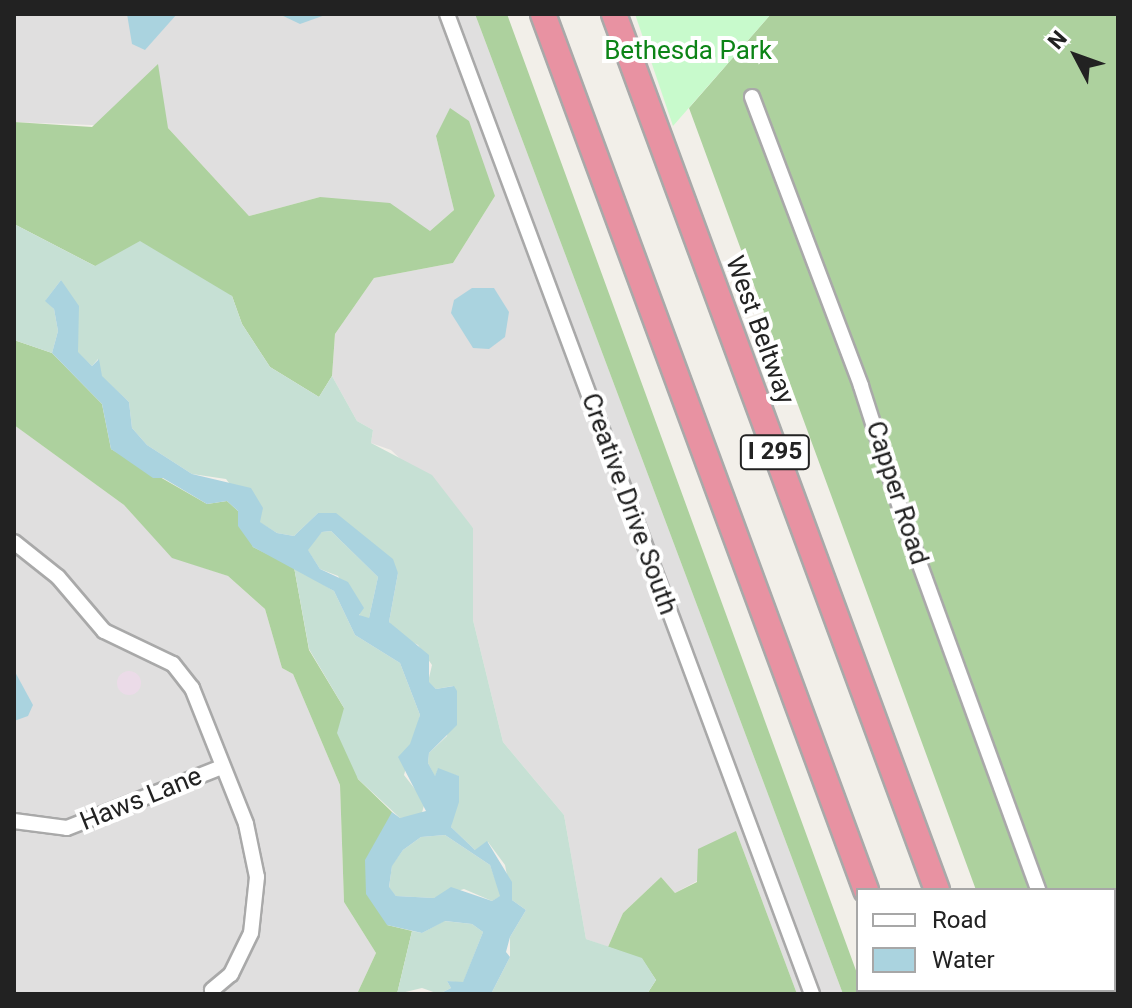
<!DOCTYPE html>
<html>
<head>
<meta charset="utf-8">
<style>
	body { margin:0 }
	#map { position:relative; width:1132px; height:1008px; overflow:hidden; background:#f2efe9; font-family:Roboto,sans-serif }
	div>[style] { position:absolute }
	.residential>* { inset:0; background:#e0dfdf }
	.industrial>* { inset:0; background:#ebdbe8 }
	.round { border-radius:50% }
	.forest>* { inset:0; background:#add19e }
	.wetland>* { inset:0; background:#c6e0d4 }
	.park>* { inset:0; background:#c8facc }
	.water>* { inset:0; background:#aad3df }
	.roads { filter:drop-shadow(2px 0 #a9a9a9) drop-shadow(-2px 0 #a9a9a9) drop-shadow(0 2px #a9a9a9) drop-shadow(0 -2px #a9a9a9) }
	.minor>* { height:14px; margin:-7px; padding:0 7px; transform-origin:7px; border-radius:7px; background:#fff }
	.motorway>* { height:24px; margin:-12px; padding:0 12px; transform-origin:12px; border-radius:12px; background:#e892a2 }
	span { translate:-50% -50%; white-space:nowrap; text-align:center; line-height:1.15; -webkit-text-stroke:8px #fff; paint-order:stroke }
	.shield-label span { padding:2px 6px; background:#fff; border:2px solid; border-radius:6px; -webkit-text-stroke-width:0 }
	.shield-label { font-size:24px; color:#222; font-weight:700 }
	.park-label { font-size:26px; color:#0c8416 }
	.street-label { font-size:26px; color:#222 }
	.frame { position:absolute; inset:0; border:16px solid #222; pointer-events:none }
	.legend { position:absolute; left:856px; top:888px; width:260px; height:104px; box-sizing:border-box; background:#fff; border:2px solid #a7a7a7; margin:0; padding:10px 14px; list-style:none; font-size:24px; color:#222 }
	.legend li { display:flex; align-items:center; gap:16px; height:40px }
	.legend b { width:40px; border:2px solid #a7a7a7 }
	.north { position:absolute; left:1036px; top:16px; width:80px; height:80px; -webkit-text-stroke:6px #fff; paint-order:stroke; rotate:311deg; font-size:22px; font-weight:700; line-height:32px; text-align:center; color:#222 }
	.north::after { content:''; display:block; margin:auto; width:28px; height:36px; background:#222; clip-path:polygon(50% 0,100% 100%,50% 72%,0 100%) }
</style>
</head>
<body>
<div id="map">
	<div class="residential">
		<div style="clip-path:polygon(14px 14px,475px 14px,843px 994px,797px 994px,736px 831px,697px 881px,675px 893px,661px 877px,623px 913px,608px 947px,586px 939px,564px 815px,503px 742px,473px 620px,473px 528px,391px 450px,371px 443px,373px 430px,357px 421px,332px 376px,335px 334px,374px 278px,453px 263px,495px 196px,436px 136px,454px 210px,430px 231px,320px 197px,249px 216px,168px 128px,14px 122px)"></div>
		<div style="clip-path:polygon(14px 425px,124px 505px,172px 557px,228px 576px,265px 609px,282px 668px,293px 674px,340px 785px,344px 902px,376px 953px,357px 994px,14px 994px)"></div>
	</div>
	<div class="industrial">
		<div class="round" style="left:117px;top:671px;width:24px;height:24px"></div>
	</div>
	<div class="forest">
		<div style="clip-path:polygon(475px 14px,507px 14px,858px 976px,858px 990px,865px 994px,843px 994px)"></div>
		<div style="clip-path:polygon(771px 14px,1118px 14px,1118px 994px,1091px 990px,1114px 990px,1114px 890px,976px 890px,689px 108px)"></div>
		<div style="clip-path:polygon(158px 64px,168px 128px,249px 216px,320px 197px,390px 203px,430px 231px,454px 210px,436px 136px,450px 108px,469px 121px,495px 196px,453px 263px,374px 278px,335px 334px,332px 376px,319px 397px,270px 367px,242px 324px,232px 296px,95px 266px,14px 224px,14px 122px,92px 127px)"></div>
		<div style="clip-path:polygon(14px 340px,52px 353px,102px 404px,111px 449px,207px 504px,227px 501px,238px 511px,253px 547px,294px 567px,309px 650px,344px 708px,358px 779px,392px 812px,387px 925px,412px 931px,397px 994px,357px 994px,376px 953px,344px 902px,340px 785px,293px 674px,282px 668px,265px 609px,228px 576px,172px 558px,124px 505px,14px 425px)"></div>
		<div style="clip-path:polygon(736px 831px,797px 994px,647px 994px,656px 980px,642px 959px,608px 947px,623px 913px,661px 877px,675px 893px,697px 882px,698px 849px)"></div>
	</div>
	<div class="wetland">
		<div style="clip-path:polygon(14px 224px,95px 266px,140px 241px,232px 296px,242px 324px,270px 367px,319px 397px,332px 376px,357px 421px,373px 430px,371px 443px,432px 475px,473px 528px,473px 620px,503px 742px,564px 815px,586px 939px,642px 958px,656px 980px,647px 994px,491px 994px,510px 957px,510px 937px,526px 910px,512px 900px,505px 865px,488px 842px,476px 851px,451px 827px,458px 776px,438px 769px,435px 777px,428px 763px,429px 753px,447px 736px,453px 686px,436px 689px,428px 682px,432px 665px,418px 645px,398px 635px,389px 622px,398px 573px,318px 513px,294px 536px,277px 533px,259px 522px,226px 479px,192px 474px,147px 445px,132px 428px,129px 402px,101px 376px,98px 359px,92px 366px,77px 352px,61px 280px,46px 300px,54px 309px,58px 331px,52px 353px,14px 340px)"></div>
		<div style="clip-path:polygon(331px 531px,378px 577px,369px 618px,362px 619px,338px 576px,320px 569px,307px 549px,322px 532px)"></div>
		<div style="clip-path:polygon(294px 567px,334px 591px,355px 635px,400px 663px,420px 715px,404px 775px,425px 802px,421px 816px,400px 818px,358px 779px,337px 733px,344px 708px,309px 649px)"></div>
		<div style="clip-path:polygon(445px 835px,490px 865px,501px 896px,492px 901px,464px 889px,434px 898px,396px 896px,389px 888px,392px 865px,403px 850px,421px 837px)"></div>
		<div style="clip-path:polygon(444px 921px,472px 924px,483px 932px,463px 983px,447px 981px,451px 988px,439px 994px,422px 988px,397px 994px,412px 931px,422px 933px)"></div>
	</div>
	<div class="park">
		<div style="clip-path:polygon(635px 14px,771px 14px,673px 126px)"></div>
	</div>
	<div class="water">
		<div style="clip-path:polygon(127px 14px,177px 14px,145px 50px,132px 44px)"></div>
		<div style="clip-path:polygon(279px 14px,328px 14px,300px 24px)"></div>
		<div style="clip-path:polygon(evenodd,61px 280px,79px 306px,78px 352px,92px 366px,99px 359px,102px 376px,129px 402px,132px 428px,147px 445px,192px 474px,251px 488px,263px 508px,260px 522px,277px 533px,294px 536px,318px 513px,336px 513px,393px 559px,398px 573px,389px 622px,429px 655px,429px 682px,436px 689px,454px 686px,457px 691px,457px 725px,429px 753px,428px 763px,435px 776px,438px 768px,459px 776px,459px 802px,451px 827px,475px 850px,487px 841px,512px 882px,512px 900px,526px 910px,510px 937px,506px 952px,510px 957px,491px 994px,439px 994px,451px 988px,447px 981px,463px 982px,483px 932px,472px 924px,445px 921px,422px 933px,387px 925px,366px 894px,365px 860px,392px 812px,400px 818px,426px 811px,398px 757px,410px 744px,420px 715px,400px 663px,355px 635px,334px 591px,253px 547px,238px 526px,238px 511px,227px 501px,207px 504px,163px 478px,153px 478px,111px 449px,102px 404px,52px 353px,58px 331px,54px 309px,45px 301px,61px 280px,331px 531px,378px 577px,369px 618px,359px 615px,364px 608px,348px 582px,320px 569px,308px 550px,322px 532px,331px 531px,61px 280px,445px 835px,490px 865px,500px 896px,492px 901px,451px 887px,434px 898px,396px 896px,389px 887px,392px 866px,403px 850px,421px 837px,445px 835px)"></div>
		<div style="clip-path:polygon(472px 288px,494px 288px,509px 312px,505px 337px,489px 349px,473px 348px,451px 313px,454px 300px)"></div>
		<div style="clip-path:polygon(14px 670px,33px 705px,28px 716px,14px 721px)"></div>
	</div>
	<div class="roads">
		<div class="minor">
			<div style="left:447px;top:14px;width:1046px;rotate:69.57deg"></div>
			<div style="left:752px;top:97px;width:309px;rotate:69.3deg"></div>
			<div style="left:861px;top:386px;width:153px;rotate:72.2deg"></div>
			<div style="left:908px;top:532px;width:381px;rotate:70deg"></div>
			<div style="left:14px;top:542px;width:56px;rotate:38.5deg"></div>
			<div style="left:58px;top:577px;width:71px;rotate:49.6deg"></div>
			<div style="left:104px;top:631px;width:76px;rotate:25.6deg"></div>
			<div style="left:173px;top:664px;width:31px;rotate:52deg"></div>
			<div style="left:192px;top:688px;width:146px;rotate:68.3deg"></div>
			<div style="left:246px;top:824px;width:54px;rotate:78.3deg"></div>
			<div style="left:257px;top:877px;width:56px;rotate:96.1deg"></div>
			<div style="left:251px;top:933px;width:46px;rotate:116deg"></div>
			<div style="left:231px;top:974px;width:25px;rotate:140deg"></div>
			<div style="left:14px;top:821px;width:53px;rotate:7.5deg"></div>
			<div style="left:67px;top:828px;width:167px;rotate:-21.5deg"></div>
			<div style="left:1078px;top:990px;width:4px;rotate:76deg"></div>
		</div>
		<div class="motorway">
			<div style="left:543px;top:14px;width:934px;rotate:69.76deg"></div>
			<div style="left:614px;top:14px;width:934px;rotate:69.76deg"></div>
			<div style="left:903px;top:990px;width:4px;rotate:63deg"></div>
			<div style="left:974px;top:990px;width:4px;rotate:76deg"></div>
		</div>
	</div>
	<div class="shield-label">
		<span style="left:775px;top:452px">I 295</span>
	</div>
	<div class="park-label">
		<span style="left:688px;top:51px">Bethesda Park</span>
	</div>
	<div class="street-label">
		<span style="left:760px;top:330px;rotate:70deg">West Beltway</span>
		<span style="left:897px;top:493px;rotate:72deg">Capper Road</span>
		<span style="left:629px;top:504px;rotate:70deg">Creative Drive South</span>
		<span style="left:141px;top:799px;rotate:-22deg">Haws Lane</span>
	</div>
	<div class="frame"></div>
	<ul class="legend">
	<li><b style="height:10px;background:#fff"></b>Road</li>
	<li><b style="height:22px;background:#aad3df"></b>Water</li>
	</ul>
	<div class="north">N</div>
</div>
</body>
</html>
